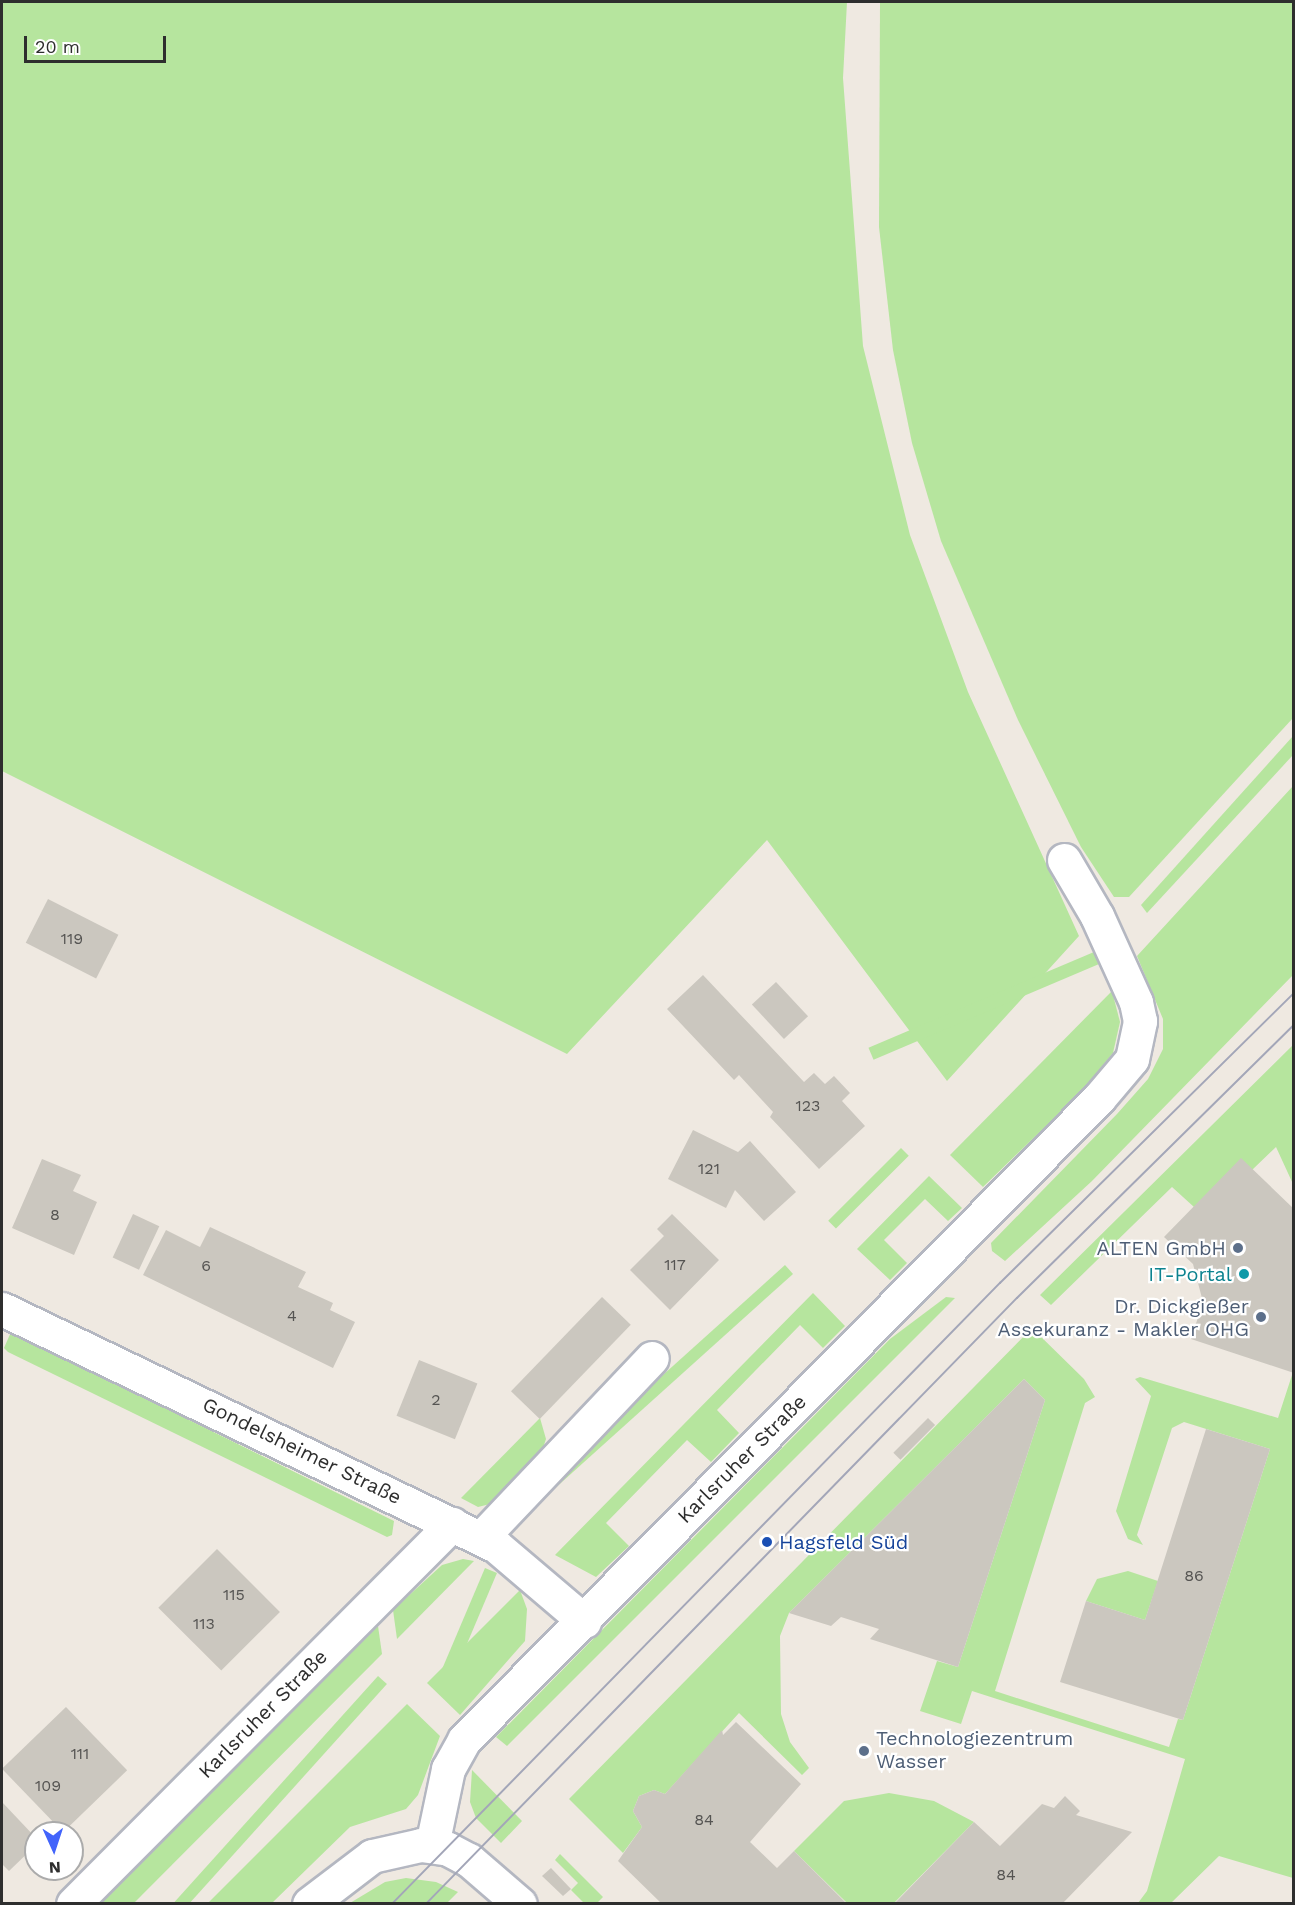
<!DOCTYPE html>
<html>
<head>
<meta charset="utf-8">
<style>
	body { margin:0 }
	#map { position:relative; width:1295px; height:1905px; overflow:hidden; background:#efe9e1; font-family:"Work Sans",sans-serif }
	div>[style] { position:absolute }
	.green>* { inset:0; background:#b6e59e; transform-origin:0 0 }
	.building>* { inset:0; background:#cbc7bf; transform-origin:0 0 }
	.roads { filter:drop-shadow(2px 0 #b4b7c1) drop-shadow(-2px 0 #b4b7c1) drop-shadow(0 2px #b4b7c1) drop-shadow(0 -2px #b4b7c1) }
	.minor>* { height:33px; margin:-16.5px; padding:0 16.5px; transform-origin:16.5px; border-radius:16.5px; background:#fff }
	.tram>* { height:1.5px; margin:-0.75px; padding:0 0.75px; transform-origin:0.75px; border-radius:0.75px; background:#a3a6b8 }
	.dots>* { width:16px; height:16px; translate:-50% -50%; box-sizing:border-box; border:3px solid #fff; border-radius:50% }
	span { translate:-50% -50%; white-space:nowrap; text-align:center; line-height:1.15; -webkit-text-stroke:4.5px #fff; paint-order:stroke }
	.number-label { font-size:16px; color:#555452 }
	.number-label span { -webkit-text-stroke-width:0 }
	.service-label { font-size:20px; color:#4e5e75 }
	.right { translate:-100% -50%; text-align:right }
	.left { translate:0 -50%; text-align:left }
	.culture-label { font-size:20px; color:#0d838f }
	.street-label { font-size:20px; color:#2e2e2e }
	.transit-label { font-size:20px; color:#164399 }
	.frame { position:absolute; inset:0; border:3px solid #2e2e2e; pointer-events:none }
	.north { position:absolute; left:24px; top:1821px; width:60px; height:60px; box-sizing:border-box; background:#fff; border:2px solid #ababab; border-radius:50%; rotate:177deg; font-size:16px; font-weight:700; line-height:24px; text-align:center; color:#2e2e2e }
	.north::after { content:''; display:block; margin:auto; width:21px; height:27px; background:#4264fb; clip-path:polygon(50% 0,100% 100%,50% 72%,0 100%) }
	.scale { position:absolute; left:24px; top:36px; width:142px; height:27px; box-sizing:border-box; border:3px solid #2e2e2e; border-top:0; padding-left:8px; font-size:18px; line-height:21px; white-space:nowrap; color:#2e2e2e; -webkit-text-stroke:4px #fff; paint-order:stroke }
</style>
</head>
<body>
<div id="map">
	<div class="green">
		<div style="clip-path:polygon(2px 2px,847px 2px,843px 78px,863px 346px,910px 535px,968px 692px,1079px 936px,947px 1081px,767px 840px,567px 1054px,2px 771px)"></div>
		<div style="clip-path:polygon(880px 2px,1293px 2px,1293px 718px,1129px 897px,1114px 897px,1081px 847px,1018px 720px,941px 541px,912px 443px,893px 350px,879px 227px)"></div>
		<div style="clip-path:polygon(1293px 736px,1293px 755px,1147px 913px,1141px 905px)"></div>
		<div style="clip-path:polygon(1293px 786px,1293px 975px,1092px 1181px,1005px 1261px,992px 1251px,991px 1243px,1117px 1114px,1148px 1079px,1163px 1049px,1163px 1019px,1137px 956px)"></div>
		<div style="left:1094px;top:952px;width:13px;height:245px;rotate:67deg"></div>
		<div style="clip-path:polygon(1112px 991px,1120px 1022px,1113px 1053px,1080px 1093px,983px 1187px,950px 1155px)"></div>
		<div style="clip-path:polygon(1293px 1045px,1293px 1184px,1276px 1147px,1252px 1170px,1194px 1207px,1172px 1187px,1051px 1305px,1040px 1295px)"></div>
		<div style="left:901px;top:1148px;width:11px;height:103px;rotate:45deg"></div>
		<div style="clip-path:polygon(929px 1176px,962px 1208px,948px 1221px,925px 1199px,884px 1240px,907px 1263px,890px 1280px,857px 1249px)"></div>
		<div style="left:785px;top:1265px;width:12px;height:380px;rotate:48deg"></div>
		<div style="clip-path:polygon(813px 1293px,845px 1326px,823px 1348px,800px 1325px,717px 1410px,739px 1433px,711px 1462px,687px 1440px,606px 1523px,629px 1546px,596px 1577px,555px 1555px)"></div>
		<div style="clip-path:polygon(946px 1297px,955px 1298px,507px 1746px,496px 1737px,890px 1339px)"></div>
		<div style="clip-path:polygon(1032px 1328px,1084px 1379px,1095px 1397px,1085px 1403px,995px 1691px,1169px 1747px,1178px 1719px,1183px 1720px,1270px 1449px,1184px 1422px,1172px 1428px,1137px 1535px,1143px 1545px,1128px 1539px,1116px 1511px,1151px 1396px,1135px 1379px,1140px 1377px,1278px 1418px,1293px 1372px,1293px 1878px,1219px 1856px,1171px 1903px,1138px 1903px,1147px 1891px,1185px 1759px,972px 1691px,961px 1724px,920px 1711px,937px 1661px,958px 1667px,1045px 1400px,1024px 1379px,789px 1613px,780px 1636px,781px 1714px,790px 1742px,809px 1768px,802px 1775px,739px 1713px,665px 1794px,654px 1790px,639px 1796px,633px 1811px,642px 1827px,623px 1853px,569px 1799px)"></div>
		<div style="clip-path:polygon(11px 1332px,394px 1521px,392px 1535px,387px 1537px,8px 1352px,4px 1348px)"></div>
		<div style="clip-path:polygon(540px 1418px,546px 1439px,541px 1454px,490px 1504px,478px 1507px,461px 1498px)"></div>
		<div style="clip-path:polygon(463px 1559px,474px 1561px,397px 1639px,393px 1610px,442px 1565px)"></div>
		<div style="left:485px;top:1568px;width:13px;height:122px;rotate:23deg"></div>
		<div style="clip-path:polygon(1128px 1571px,1158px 1581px,1145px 1620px,1086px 1601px,1097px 1579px)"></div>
		<div style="clip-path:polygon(520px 1590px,527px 1609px,525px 1641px,460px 1715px,427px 1683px)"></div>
		<div style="clip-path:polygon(378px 1626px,382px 1654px,134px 1903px,95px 1904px)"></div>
		<div style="left:378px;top:1676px;width:12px;height:320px;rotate:42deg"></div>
		<div style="clip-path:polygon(407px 1704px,440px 1736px,418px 1795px,406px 1809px,350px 1827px,272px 1903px,208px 1903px)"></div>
		<div style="clip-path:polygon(472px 1770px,522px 1821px,501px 1843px,476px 1818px,470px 1802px)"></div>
		<div style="clip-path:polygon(889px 1793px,934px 1801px,974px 1822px,894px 1903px,847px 1903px,794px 1851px,844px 1801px)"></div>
		<div style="clip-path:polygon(560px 1854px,603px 1897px,597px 1903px,584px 1903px,571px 1890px,578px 1883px,555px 1860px)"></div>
		<div style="clip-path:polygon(406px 1878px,436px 1882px,458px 1892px,447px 1903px,350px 1903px,385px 1882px)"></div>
	</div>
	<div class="building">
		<div style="left:48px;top:899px;width:79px;height:49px;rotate:27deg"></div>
		<div style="clip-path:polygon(703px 975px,804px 1082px,814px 1073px,825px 1084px,834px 1076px,850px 1093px,842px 1101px,865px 1126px,819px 1169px,770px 1117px,773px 1112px,739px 1075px,734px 1080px,667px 1009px)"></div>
		<div style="left:776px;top:982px;width:47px;height:33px;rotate:47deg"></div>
		<div style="clip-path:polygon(693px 1130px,738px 1152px,750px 1141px,796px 1192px,764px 1221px,735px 1190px,726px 1208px,668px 1179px)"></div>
		<div style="clip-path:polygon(1241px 1158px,1294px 1209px,1294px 1373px,1191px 1339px,1203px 1302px,1193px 1264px,1164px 1237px)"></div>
		<div style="clip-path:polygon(42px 1159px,81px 1175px,73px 1191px,97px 1202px,74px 1255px,12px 1228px)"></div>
		<div style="left:133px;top:1214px;width:29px;height:48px;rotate:25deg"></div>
		<div style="clip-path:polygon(672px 1214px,719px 1260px,670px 1310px,630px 1270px,664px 1236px,657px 1229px)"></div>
		<div style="clip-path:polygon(210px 1227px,306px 1272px,298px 1287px,333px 1303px,330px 1310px,355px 1322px,333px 1368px,143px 1275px,166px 1230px,200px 1247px)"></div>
		<div style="left:602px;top:1297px;width:40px;height:131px;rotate:44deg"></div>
		<div style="left:419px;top:1360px;width:63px;height:60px;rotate:22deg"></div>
		<div style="clip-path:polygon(1024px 1379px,1045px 1400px,958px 1667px,870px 1639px,879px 1629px,841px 1617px,831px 1626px,789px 1613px)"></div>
		<div style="left:928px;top:1418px;width:10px;height:49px;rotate:45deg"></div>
		<div style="clip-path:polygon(1206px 1429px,1270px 1449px,1183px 1720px,1060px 1682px,1086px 1601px,1145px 1620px)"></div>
		<div style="left:217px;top:1549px;width:89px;height:83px;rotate:45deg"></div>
		<div style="left:66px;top:1707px;width:88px;height:89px;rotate:46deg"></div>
		<div style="clip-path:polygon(736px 1722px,801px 1784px,750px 1842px,777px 1868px,794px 1851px,847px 1904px,662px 1904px,618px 1861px,642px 1827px,633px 1811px,639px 1796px,654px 1790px,665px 1794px,722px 1730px,723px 1735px)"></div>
		<div style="clip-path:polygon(1065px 1796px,1080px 1811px,1076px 1815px,1132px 1832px,1062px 1904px,894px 1904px,974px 1822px,1000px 1846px,1042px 1804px,1054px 1808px)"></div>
		<div style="clip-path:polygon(2px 1802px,36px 1838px,36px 1845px,9px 1871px,2px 1864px)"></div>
		<div style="clip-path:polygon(551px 1868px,571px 1889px,563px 1896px,542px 1876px)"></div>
	</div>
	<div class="roads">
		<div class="minor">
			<div style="left:2px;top:1309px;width:548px;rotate:25.63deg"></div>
			<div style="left:496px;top:1546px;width:116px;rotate:40.4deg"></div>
			<div style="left:481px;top:1538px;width:248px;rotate:-46.5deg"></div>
			<div style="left:432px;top:1845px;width:78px;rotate:-78.1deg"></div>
			<div style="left:448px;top:1769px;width:33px;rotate:-61deg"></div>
			<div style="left:464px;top:1740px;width:903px;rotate:-45.31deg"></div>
			<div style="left:1099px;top:1098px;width:51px;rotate:-49.8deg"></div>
			<div style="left:1132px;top:1059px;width:39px;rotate:-78deg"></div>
			<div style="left:1140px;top:1021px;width:19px;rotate:-102deg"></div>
			<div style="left:1136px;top:1002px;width:94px;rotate:-114.4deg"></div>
			<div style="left:1097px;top:916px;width:65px;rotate:-120.5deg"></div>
			<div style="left:73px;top:1904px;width:537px;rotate:-45.08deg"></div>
			<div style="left:309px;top:1904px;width:79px;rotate:-37.3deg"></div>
			<div style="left:372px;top:1856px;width:50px;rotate:-12.7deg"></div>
			<div style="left:421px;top:1845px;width:27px;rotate:8deg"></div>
			<div style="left:448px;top:1849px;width:24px;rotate:28deg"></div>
			<div style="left:469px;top:1860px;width:67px;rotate:40.8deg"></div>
		</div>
	</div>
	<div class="tram">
		<div style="left:392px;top:1904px;width:869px;rotate:-45.61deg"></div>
		<div style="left:1000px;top:1283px;width:413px;rotate:-44.6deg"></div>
		<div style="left:426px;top:1904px;width:846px;rotate:-45.72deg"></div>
		<div style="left:1017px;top:1298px;width:389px;rotate:-44.6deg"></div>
	</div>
	<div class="dots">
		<div style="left:1238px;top:1248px;background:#5c6f8a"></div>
		<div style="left:1244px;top:1274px;background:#0f9aa8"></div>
		<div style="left:1261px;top:1317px;background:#5c6f8a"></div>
		<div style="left:767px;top:1542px;background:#1a4fb4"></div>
		<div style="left:864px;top:1751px;background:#5c6f8a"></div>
	</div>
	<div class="number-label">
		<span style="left:72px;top:939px">119</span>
		<span style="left:808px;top:1106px">123</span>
		<span style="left:709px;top:1169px">121</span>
		<span style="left:55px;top:1215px">8</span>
		<span style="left:675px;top:1265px">117</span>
		<span style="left:206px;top:1266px">6</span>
		<span style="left:292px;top:1316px">4</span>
		<span style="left:436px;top:1400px">2</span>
		<span style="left:1194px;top:1576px">86</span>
		<span style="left:234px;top:1595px">115</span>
		<span style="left:204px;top:1624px">113</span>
		<span style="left:80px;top:1754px">111</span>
		<span style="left:48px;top:1786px">109</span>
		<span style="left:704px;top:1820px">84</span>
		<span style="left:1006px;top:1875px">84</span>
	</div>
	<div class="service-label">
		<span class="right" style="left:1226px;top:1248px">ALTEN GmbH</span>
		<span class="right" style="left:1249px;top:1318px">Dr. Dickgießer<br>Assekuranz - Makler OHG</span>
		<span class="left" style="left:876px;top:1750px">Technologiezentrum<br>Wasser</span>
	</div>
	<div class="culture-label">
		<span class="right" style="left:1232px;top:1274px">IT-Portal</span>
	</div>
	<div class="street-label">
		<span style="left:302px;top:1451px;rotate:26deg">Gondelsheimer Straße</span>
		<span style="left:742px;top:1459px;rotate:-45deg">Karlsruher Straße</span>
		<span style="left:263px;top:1714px;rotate:-45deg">Karlsruher Straße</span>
	</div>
	<div class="transit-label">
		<span class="left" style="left:779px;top:1542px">Hagsfeld Süd</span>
	</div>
	<div class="frame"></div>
	<div class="north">N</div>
	<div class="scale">20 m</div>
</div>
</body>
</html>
